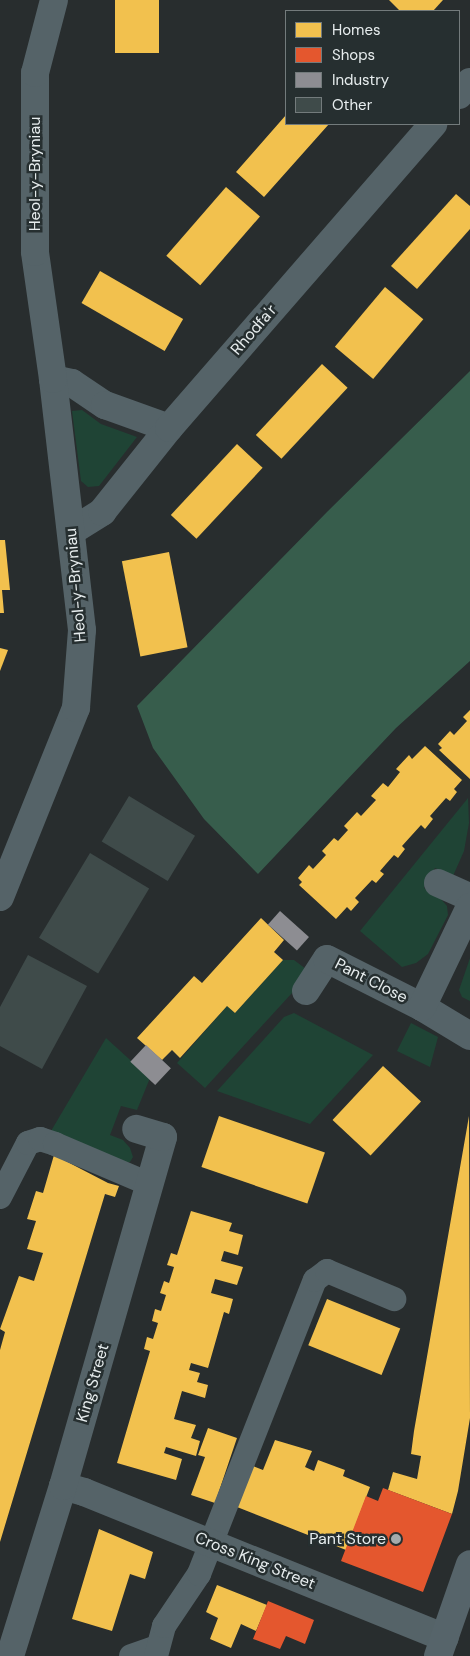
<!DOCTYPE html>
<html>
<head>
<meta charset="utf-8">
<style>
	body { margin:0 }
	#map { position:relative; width:470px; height:1656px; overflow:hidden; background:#282d2e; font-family:"DM Sans",sans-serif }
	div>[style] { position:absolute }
	.green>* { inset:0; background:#1f4435 }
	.forest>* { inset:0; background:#375d4c }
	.homes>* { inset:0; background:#f2c14e; transform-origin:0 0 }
	.shops>* { inset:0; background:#e4572e }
	.industry>* { inset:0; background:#8d8d92; transform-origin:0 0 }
	.building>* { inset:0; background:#3f4b4a; transform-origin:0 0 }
	.lane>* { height:24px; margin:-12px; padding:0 12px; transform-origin:12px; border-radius:12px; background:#556368 }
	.street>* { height:28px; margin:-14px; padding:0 14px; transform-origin:14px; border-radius:14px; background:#556368 }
	.secondary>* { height:28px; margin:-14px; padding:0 14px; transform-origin:14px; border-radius:14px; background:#56646a }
	.dots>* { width:14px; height:14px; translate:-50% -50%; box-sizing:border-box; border:2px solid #262f30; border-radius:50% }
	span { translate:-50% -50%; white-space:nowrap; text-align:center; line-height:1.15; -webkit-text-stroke:5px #262f30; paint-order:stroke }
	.street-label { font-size:16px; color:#e7edee }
	.poi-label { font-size:16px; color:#e7edee }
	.right { translate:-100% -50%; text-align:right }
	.legend { position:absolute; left:285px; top:10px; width:175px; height:115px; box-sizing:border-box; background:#262f30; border:1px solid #737b7c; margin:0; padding:6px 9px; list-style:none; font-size:15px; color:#e7edee }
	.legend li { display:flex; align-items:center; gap:10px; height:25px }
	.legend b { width:25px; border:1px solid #737b7c }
</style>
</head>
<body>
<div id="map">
	<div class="green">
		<div style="clip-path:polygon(82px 410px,101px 424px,137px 437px,99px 486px,88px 487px,81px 481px,72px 411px)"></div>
		<div style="clip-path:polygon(468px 798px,469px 823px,464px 851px,453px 876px,435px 868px,424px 888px,440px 898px,447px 906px,448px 915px,428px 954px,416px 963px,402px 967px,360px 931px)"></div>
		<div style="clip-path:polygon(470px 958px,470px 1001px,462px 997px,459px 990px)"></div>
		<div style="clip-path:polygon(283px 960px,294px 960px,306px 969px,292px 993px,205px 1088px,177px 1063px,227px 1006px,235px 1013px)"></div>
		<div style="clip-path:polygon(294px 1013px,373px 1055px,310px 1124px,217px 1091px,284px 1017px)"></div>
		<div style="clip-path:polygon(411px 1023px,438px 1037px,430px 1067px,397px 1051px)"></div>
		<div style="clip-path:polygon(106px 1038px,150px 1078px,137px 1110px,121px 1106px,110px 1135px,123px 1140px,130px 1148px,133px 1157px,130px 1162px,120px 1163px,51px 1131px)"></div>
	</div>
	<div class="forest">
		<div style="clip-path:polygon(470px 371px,470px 661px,396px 728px,258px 874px,204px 819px,153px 748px,137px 706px,327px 512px)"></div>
	</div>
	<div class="homes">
		<div style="left:115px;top:0;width:44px;height:53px"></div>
		<div style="clip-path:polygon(389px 0,443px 0,433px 11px,400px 11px)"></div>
		<div style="clip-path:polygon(286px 115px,286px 124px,329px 124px,264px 197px,236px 172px)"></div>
		<div style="left:226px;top:187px;width:45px;height:91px;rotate:41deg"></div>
		<div style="clip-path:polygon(456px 194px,470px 206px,470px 229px,417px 289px,391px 266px)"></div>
		<div style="left:100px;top:271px;width:96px;height:37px;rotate:30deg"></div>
		<div style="left:385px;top:287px;width:50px;height:78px;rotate:40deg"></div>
		<div style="left:322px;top:364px;width:35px;height:97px;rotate:43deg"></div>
		<div style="left:237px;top:444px;width:35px;height:97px;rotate:43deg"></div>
		<div style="clip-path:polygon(0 540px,5px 540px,10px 590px,2px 590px,4px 613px,0 613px)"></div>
		<div style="left:169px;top:552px;width:97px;height:48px;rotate:79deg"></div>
		<div style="clip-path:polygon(0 648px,8px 650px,0 671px)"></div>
		<div style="clip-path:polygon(470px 710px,470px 779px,439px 750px,442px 748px,438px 744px,450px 731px,454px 735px,467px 721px,463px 717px)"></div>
		<div style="clip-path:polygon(425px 746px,462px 780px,454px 789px,457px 792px,450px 801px,446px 798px,430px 816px,433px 819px,425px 829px,421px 825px,402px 846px,405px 849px,398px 858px,394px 855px,386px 864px,380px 871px,384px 874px,376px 883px,372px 880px,355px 898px,359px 902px,351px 911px,347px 907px,336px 919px,299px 885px,302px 882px,298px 878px,309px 865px,313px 869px,326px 855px,322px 851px,334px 838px,338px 841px,348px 830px,344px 826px,357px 812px,361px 816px,376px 800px,371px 796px,383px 783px,388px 787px,400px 772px,396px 769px,409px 755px,412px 759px)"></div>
		<div style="clip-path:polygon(261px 918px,284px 940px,274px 952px,283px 960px,235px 1013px,227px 1006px,180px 1058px,172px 1050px,162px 1060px,137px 1038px,194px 976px,202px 983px)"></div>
		<div style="left:383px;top:1066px;width:52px;height:74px;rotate:43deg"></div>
		<div style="left:219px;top:1116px;width:112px;height:54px;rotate:19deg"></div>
		<div style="clip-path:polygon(469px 1116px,470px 1418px,458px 1491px,452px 1514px,388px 1490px,393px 1472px,417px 1479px,421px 1456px,411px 1454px,414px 1431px)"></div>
		<div style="clip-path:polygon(54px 1155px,108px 1183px,119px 1186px,115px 1197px,105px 1194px,0 1542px,0 1350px,5px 1332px,0 1329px,19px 1276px,34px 1281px,43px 1253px,27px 1249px,36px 1221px,27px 1219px,36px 1191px,43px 1193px)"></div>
		<div style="clip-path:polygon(191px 1211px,232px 1223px,229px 1231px,243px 1235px,238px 1255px,224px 1251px,221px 1261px,243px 1267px,237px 1285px,215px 1279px,211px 1293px,233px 1299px,229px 1314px,224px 1312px,208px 1368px,191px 1363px,189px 1370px,200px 1373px,197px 1382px,208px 1385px,205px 1398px,182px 1391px,174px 1419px,196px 1425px,191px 1438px,200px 1441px,196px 1456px,166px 1447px,164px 1453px,182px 1459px,176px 1480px,117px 1463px,150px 1351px,144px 1349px,147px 1337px,153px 1339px,158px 1323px,152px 1321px,155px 1309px,161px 1311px,166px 1295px,160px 1293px,164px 1281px,169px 1283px,174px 1267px,167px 1265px,171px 1253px,177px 1255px)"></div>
		<div style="left:327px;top:1299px;width:79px;height:50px;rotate:22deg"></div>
		<div style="clip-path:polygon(208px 1428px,237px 1438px,215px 1503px,191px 1495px,205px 1457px,198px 1455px)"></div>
		<div style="clip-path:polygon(275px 1440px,312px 1451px,305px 1467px,314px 1471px,318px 1460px,345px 1470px,343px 1476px,370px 1487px,346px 1550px,237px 1507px,253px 1466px,263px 1470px)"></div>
		<div style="clip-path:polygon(99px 1529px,153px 1552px,145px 1579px,130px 1574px,112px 1631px,72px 1619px)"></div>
		<div style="clip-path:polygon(217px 1585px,267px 1605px,256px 1631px,241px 1624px,231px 1648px,210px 1639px,218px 1618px,206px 1612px)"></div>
	</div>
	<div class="shops">
		<div style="clip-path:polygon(383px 1488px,452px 1514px,423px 1592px,341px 1561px,366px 1496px,378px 1501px)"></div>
		<div style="clip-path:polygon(268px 1601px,314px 1620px,305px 1644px,286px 1636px,280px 1649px,253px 1639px)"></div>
	</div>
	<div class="industry">
		<div style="left:280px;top:911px;width:39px;height:18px;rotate:42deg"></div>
		<div style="left:146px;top:1045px;width:34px;height:23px;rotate:43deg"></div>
	</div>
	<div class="building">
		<div style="left:129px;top:796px;width:77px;height:53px;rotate:31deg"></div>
		<div style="left:90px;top:853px;width:69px;height:99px;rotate:31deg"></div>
		<div style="clip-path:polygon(28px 955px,87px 986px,42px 1069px,0 1046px,0 1007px)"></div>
	</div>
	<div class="lane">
		<div style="left:0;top:1197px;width:61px;rotate:-62.6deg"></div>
		<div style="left:28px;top:1143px;width:13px;rotate:-18deg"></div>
		<div style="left:40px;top:1139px;width:16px;rotate:18deg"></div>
		<div style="left:55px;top:1144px;width:104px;rotate:23.1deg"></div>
		<div style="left:131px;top:1656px;width:28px;rotate:-19deg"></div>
		<div style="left:156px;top:1656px;width:31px;rotate:-75deg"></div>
		<div style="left:164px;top:1626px;width:63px;rotate:-56.1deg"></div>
		<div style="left:199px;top:1574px;width:316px;rotate:-68.5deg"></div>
		<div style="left:315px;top:1280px;width:15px;rotate:-37deg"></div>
		<div style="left:327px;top:1271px;width:73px;rotate:22.7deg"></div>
	</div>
	<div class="street">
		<div style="left:459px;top:95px;width:17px;rotate:-50deg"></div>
		<div style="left:53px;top:379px;width:19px;rotate:12deg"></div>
		<div style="left:72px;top:383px;width:40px;rotate:34deg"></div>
		<div style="left:105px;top:405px;width:68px;rotate:19.8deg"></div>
		<div style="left:72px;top:531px;width:36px;rotate:-32deg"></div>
		<div style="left:102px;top:512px;width:107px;rotate:-51.4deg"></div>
		<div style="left:169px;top:428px;width:403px;rotate:-49deg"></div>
		<div style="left:438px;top:883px;width:35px;rotate:24deg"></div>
		<div style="left:0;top:897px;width:204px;rotate:-68.1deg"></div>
		<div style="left:76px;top:708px;width:78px;rotate:-85.6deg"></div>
		<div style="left:82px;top:630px;width:253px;rotate:-96.6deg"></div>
		<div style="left:53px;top:379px;width:128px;rotate:-98.1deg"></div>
		<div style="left:35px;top:252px;width:179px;rotate:-90deg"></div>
		<div style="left:35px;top:73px;width:75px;rotate:-75.4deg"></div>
		<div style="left:306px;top:991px;width:38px;rotate:-57deg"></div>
		<div style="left:327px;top:959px;width:106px;rotate:26.8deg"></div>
		<div style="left:422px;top:1007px;width:56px;rotate:31.1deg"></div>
		<div style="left:422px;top:1007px;width:111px;rotate:-64.4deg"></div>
		<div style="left:63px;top:1486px;width:22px;rotate:16deg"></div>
		<div style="left:84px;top:1492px;width:389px;rotate:22deg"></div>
		<div style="left:10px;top:1656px;width:178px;rotate:-72.7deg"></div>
		<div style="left:63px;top:1486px;width:363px;rotate:-74deg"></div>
		<div style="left:163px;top:1137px;width:28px;rotate:-163deg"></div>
	</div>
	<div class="secondary">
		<div style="left:438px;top:1656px;width:97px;rotate:-70.8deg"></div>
	</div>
	<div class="dots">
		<div style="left:396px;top:1539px;background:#a4aaab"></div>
	</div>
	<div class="street-label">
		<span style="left:35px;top:174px;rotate:-90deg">Heol-y-Bryniau</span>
		<span style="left:254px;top:330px;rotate:-49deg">Rhodfa'r</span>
		<span style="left:76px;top:585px;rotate:-95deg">Heol-y-Bryniau</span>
		<span style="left:371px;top:981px;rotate:27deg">Pant Close</span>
		<span style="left:93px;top:1383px;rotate:-74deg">King Street</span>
		<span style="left:255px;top:1561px;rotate:22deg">Cross King Street</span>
	</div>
	<div class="poi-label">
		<span class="right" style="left:386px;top:1539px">Pant Store</span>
	</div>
	<ul class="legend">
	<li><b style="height:14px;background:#f2c14e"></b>Homes</li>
	<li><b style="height:14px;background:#e4572e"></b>Shops</li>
	<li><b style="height:14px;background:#8d8d92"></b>Industry</li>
	<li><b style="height:14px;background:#3f4b4a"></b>Other</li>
	</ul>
</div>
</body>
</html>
